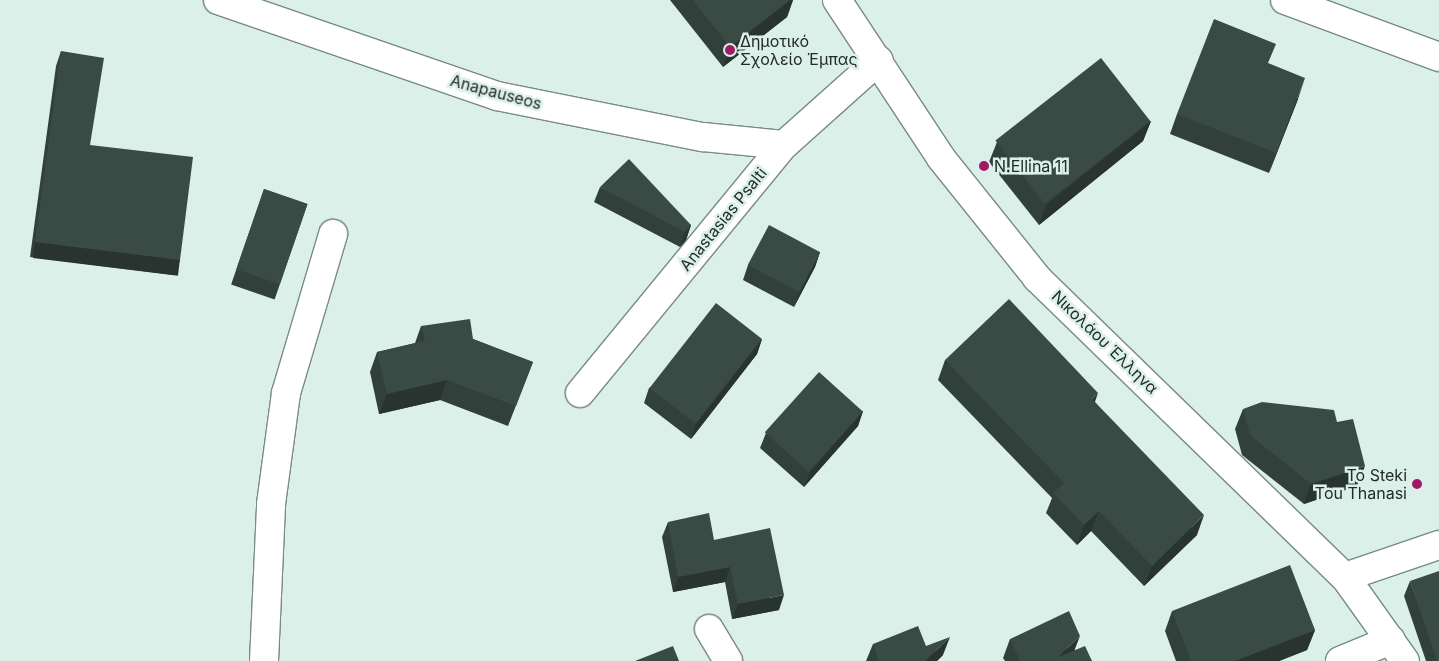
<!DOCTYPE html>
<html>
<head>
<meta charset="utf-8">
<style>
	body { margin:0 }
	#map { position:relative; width:1439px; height:661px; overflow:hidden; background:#dbf0e9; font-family:Inter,sans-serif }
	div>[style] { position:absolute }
	.roads { filter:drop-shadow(1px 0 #788b85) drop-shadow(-1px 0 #788b85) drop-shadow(0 1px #788b85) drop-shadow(0 -1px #788b85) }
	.minor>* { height:28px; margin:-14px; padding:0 14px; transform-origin:14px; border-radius:14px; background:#fff }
	.tertiary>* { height:28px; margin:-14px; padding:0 14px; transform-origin:14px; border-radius:14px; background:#fff }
	.wall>* { inset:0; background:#32403b; transform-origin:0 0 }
	.shaded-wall>* { inset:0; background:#293430; transform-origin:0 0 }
	.building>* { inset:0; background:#3a4b45; transform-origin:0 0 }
	.dots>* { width:14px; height:14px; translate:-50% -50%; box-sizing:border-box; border:2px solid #dbf0e9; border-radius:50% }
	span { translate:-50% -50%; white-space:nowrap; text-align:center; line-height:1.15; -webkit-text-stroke:5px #dbf0e9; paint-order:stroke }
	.poi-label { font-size:16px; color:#242b29 }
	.left { translate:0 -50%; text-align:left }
	.right { translate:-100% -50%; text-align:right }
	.street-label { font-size:16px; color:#242b29 }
</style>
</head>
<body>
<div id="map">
	<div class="roads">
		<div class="minor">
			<div style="left:218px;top:0;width:295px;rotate:19deg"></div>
			<div style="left:497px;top:96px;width:210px;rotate:11.3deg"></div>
			<div style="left:703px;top:137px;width:81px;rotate:5.6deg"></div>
			<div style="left:1285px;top:0;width:164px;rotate:20.3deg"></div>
			<div style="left:580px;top:393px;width:321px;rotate:-50.6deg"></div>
			<div style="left:784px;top:145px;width:127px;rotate:-41.8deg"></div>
			<div style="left:1345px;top:577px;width:103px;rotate:54.5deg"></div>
			<div style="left:709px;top:629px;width:37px;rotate:59deg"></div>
			<div style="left:264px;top:661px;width:157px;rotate:-87.4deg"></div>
			<div style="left:271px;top:504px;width:112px;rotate:-82.3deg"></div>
			<div style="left:286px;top:393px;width:166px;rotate:-73.5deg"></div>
			<div style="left:1340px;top:661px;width:55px;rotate:-22.4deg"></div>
		</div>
		<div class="tertiary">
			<div style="left:837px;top:0;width:189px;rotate:56.6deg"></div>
			<div style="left:941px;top:158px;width:154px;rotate:51.3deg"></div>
			<div style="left:1037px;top:278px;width:429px;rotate:44.2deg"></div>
			<div style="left:1345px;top:577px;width:99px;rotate:-18.8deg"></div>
		</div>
	</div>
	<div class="wall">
		<div style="clip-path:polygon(670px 0,793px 0,787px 17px,723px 67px)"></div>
		<div style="clip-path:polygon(61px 51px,90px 145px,180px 260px,174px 275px,30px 257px,56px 66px)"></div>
		<div style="clip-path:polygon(1269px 64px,1298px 99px,1269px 173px,1170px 134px,1177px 114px)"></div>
		<div style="clip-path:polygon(1151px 121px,1143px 141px,1039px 225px,989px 162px,997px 142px)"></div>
		<div style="clip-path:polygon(600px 187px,691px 225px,686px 240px,680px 247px,594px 202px)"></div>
		<div style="left:264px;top:189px;width:46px;height:101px;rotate:19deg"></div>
		<div style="clip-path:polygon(820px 252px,815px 267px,794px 307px,743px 280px,748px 265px)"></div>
		<div style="clip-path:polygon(421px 326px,473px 339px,533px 362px,508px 426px,440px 400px,379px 414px,370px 372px,377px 352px,415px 343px)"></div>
		<div style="clip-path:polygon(762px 339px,757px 354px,691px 439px,644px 403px,649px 388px)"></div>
		<div style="clip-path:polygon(945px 360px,1095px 402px,1197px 535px,1144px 586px,1091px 531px,1077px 545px,1046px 513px,1052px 498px,938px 380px)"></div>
		<div style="clip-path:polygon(1243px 409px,1337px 422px,1357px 486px,1304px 504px,1242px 455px,1235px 429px)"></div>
		<div style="clip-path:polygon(863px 411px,858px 426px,804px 487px,760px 448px,766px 433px)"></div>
		<div style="clip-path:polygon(668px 522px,714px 540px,779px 610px,732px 619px,725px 582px,673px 592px,662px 537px)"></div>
		<div style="clip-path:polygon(1410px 581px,1439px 661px,1426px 661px,1404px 596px)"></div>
		<div style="clip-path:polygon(1172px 611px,1315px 630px,1307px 650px,1279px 661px,1176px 661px,1165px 631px)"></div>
		<div style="clip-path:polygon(1010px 639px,1075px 650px,1092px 661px,1005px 661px,1003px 658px)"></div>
		<div style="clip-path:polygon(873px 644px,926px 646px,943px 655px,937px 661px,866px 661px)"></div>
	</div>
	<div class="shaded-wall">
		<div style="clip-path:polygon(790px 0,793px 0,787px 17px,723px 67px,730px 47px)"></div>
		<div style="clip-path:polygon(1305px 78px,1298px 99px,1269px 173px,1276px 153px)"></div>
		<div style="clip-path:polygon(1151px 121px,1143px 141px,1039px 225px,1046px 205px)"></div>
		<div style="clip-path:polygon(691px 225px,686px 240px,680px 247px,685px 232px)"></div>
		<div style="left:35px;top:242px;width:146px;height:16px;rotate:7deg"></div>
		<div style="clip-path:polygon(820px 252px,815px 267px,794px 307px,800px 292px)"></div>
		<div style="clip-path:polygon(762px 339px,757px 354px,691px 439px,696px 424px)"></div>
		<div style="clip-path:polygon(447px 380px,440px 400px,379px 414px,387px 394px)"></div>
		<div style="clip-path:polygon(1098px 393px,1091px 413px,1092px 399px)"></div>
		<div style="clip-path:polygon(863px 411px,858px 426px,804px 487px,810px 472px)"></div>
		<div style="clip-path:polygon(1365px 466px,1357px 486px,1304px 504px,1311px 484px)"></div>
		<div style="clip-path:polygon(1099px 511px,1091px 531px,1077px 545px,1084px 525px)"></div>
		<div style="clip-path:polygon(1204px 515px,1197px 535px,1144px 586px,1152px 566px)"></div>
		<div style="clip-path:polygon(730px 567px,725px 582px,673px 592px,678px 577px)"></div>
		<div style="clip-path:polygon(784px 595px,779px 610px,732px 619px,738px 604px)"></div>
		<div style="clip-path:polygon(1315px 630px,1307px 650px,1279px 661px,1235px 661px)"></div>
		<div style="clip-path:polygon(1080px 636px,1073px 654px,1058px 657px)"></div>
		<div style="clip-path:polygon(950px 637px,943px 655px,937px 661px,925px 661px)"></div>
	</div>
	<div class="building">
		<div style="clip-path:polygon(693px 0,790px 0,730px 47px)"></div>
		<div style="clip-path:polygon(1214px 19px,1276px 44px,1268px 63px,1305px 78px,1276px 153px,1177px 114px)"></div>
		<div style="clip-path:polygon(61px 51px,104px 58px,90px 145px,193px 157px,180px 260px,35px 242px)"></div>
		<div style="left:1101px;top:58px;width:80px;height:134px;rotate:52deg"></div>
		<div style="clip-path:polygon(629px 159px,691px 225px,685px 232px,600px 187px)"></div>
		<div style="left:264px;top:189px;width:46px;height:85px;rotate:19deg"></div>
		<div style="left:769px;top:225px;width:58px;height:45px;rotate:28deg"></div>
		<div style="clip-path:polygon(1009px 299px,1098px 393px,1092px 399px,1204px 515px,1152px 566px,1099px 511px,1084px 525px,1053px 493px,1064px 483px,945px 360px)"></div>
		<div style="left:716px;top:303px;width:58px;height:108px;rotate:38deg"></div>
		<div style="clip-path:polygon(470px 319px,473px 339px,533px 362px,516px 406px,447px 380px,387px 394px,377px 352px,425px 341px,421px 326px)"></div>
		<div style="left:819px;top:372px;width:59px;height:81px;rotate:42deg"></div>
		<div style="clip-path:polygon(1262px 402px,1334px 410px,1337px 422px,1353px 419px,1365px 466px,1311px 484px,1250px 435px,1243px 409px)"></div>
		<div style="clip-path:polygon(709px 513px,714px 540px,770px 528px,784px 595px,738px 604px,730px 567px,678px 577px,668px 522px)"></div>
		<div style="clip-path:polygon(1290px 565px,1315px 630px,1235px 661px,1191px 661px,1172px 611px)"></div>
		<div style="clip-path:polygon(1439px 571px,1439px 661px,1437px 661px,1410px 581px)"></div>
		<div style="clip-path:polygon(1069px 611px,1080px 636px,1058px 657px,1085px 646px,1092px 661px,1020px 661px,1010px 639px)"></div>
		<div style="clip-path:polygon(918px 626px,926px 646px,950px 637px,925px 661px,879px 661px,873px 644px)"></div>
		<div style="clip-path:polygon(673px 646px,679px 661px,635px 661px)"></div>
	</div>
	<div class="dots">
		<div style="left:730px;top:50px;background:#a11964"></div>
		<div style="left:984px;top:166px;background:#a11964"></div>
		<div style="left:1417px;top:484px;background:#a11964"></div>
	</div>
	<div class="poi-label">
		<span class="left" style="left:740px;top:50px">Δημοτικό<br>Σχολείο Έμπας</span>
		<span class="left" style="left:994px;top:166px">N.Ellina 11</span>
		<span class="right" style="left:1407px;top:484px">To Steki<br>Tou Thanasi</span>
	</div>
	<div class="street-label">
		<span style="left:496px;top:92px;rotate:15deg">Anapauseos</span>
		<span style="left:723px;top:219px;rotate:-51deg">Anastasias Psalti</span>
		<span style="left:1105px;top:342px;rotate:44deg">Νικολάου Έλληνα</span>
	</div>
</div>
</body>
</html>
